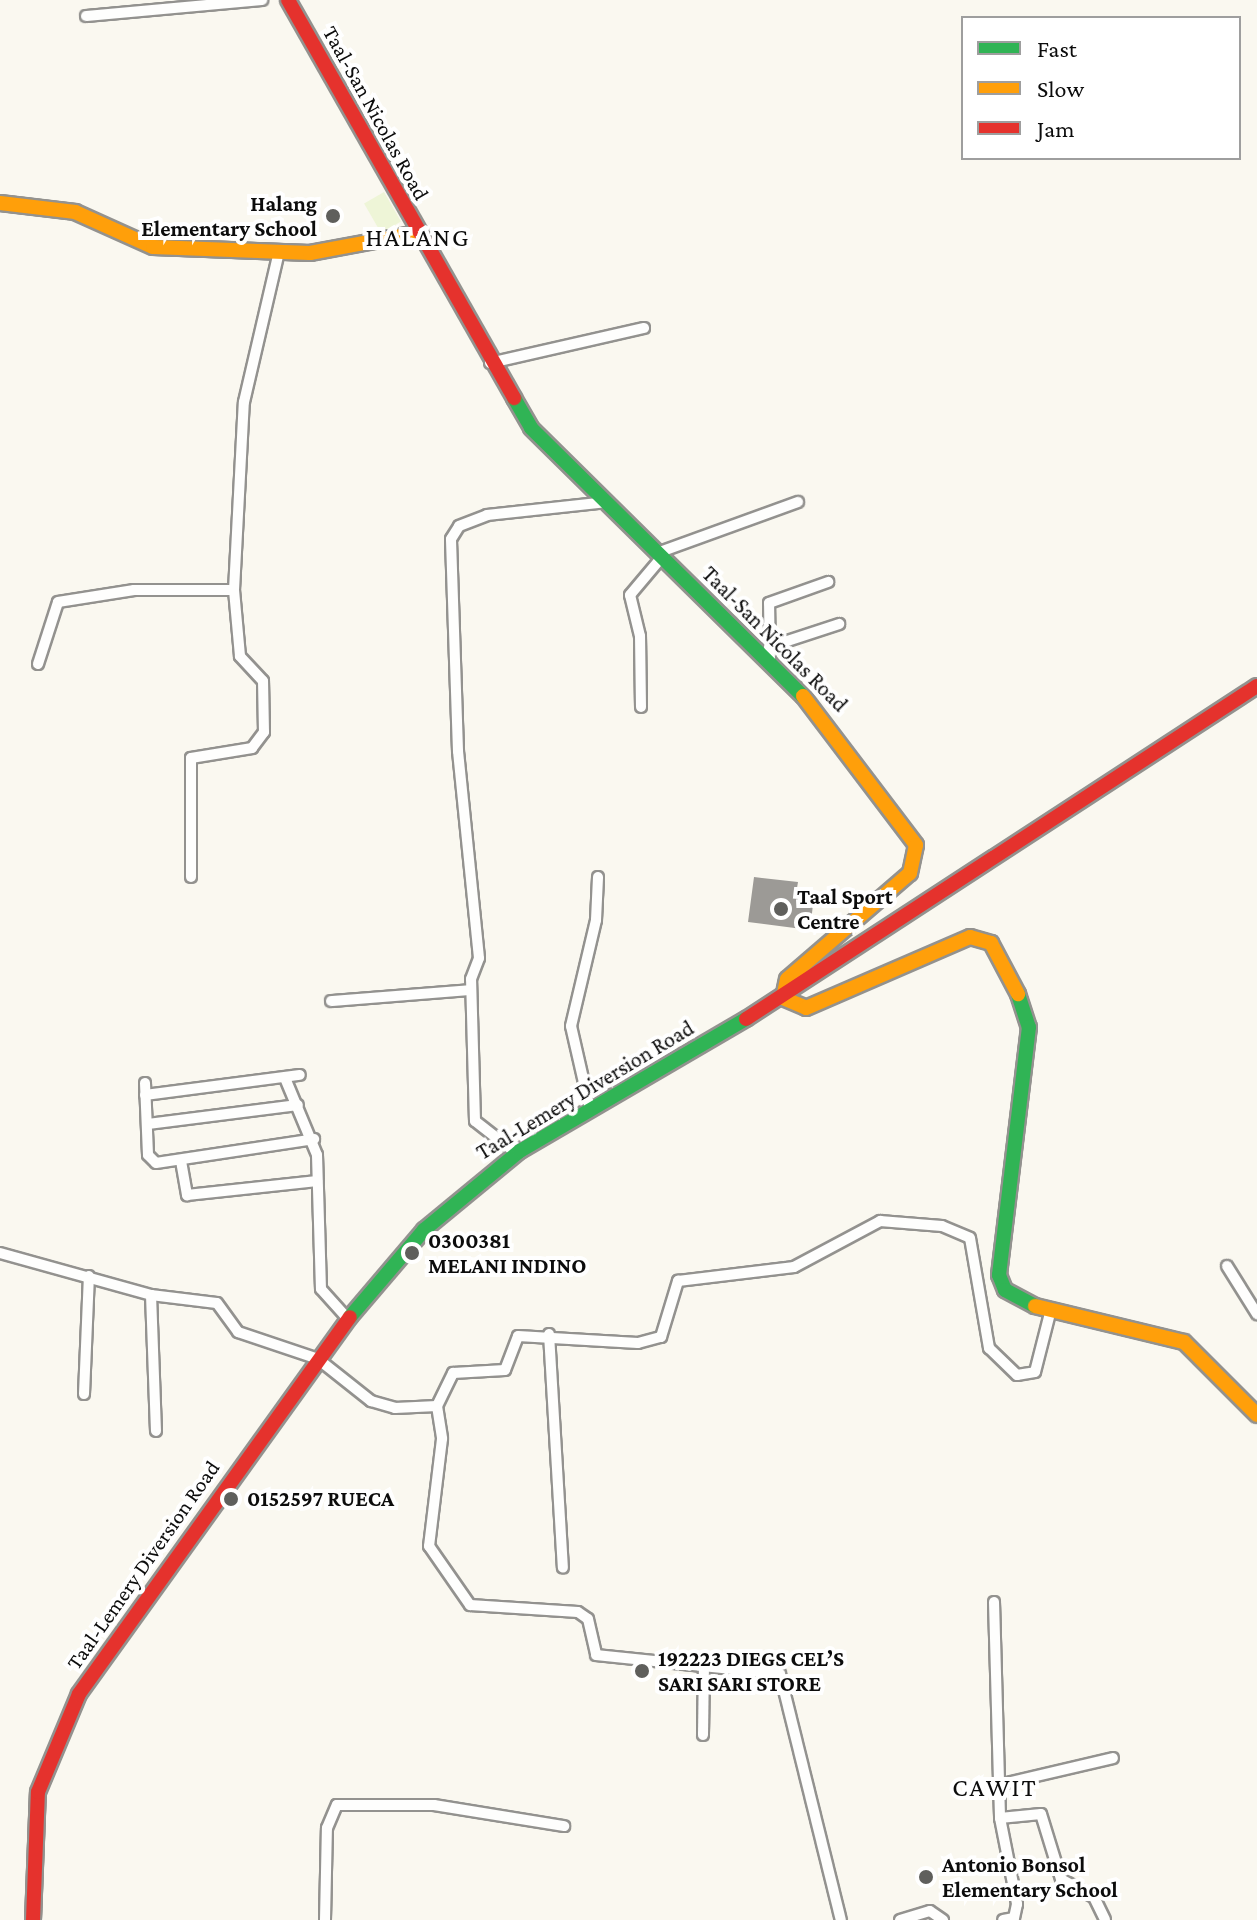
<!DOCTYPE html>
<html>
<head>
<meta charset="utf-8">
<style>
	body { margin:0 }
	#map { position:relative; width:1257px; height:1920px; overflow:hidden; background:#faf8f0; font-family:"Crimson Pro",serif }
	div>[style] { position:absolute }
	.pitch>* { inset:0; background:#eef5d7; transform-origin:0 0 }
	.building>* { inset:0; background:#9c9a96 }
	.roads { filter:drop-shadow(2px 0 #93928f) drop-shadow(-2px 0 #93928f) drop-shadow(0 2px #93928f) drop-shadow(0 -2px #93928f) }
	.street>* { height:10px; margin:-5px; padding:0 5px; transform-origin:5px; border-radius:5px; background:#fefefd }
	.fast>* { height:14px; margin:-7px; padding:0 7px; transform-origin:7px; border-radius:7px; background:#30b455 }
	.slow>* { height:14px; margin:-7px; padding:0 7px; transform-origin:7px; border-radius:7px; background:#ff9f0a }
	.jam>* { height:14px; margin:-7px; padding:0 7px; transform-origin:7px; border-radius:7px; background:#e5322d }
	.dots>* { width:22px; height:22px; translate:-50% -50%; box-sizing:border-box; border:4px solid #fff; border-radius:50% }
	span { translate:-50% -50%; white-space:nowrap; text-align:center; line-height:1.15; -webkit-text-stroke:8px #fff; paint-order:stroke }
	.street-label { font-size:22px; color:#0c0c0c }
	.poi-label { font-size:22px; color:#0c0c0c; font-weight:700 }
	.right { translate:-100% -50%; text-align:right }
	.left { translate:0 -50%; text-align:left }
	.quarter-label { font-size:26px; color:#0c0c0c; letter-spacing:2px }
	.legend { position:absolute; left:961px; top:16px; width:280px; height:144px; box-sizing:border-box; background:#fff; border:2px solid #9e9e9e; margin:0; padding:10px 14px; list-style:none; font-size:24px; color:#0c0c0c }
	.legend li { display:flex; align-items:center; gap:16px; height:40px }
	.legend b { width:40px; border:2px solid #9e9e9e }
</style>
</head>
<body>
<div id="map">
	<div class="pitch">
		<div style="left:384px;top:192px;width:34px;height:23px;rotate:60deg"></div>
	</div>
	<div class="building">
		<div style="clip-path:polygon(754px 877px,798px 882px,796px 894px,814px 896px,810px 930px,748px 922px)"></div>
	</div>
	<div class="roads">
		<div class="street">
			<div style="left:86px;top:16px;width:177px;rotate:-5.2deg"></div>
			<div style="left:490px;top:363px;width:158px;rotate:-12.8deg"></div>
			<div style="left:657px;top:553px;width:150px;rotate:-19.9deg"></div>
			<div style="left:769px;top:647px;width:74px;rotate:-18.2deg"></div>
			<div style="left:38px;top:664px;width:65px;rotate:-72.1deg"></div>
			<div style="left:58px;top:602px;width:77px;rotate:-9deg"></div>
			<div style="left:134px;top:590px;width:100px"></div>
			<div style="left:234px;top:590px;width:188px;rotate:-87deg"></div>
			<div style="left:244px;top:402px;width:154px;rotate:-76.9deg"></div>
			<div style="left:770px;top:664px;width:61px;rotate:-90.9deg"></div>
			<div style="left:769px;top:603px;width:63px;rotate:-19.6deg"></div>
			<div style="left:641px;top:707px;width:71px;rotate:-90.8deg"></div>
			<div style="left:640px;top:636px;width:42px;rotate:-103.7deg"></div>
			<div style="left:630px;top:595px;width:50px;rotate:-49.9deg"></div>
			<div style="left:191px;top:877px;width:119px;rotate:-90deg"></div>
			<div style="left:191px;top:758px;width:62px;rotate:-9.3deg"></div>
			<div style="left:252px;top:748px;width:20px;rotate:-53deg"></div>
			<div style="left:264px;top:732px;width:51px;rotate:-91.1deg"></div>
			<div style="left:263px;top:681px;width:34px;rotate:-133deg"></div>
			<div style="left:240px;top:656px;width:66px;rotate:-95.2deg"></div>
			<div style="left:331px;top:1001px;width:140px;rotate:-4.5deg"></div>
			<div style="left:285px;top:1078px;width:83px;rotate:67.4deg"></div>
			<div style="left:317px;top:1155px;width:134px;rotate:88.3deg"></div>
			<div style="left:321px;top:1289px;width:40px;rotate:48deg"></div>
			<div style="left:145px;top:1083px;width:72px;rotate:87.6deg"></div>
			<div style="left:148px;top:1155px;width:11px;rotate:45deg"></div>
			<div style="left:156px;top:1163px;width:160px;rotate:-8.6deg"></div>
			<div style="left:145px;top:1095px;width:156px;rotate:-7.4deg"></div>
			<div style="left:590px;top:1109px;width:85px;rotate:-102.9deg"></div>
			<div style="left:571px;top:1026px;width:109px;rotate:-76.7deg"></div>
			<div style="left:596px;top:920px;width:43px;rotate:-87.3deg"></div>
			<div style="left:148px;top:1124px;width:151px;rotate:-7.2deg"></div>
			<div style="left:516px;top:1153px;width:52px;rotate:-142deg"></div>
			<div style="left:475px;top:1121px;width:142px;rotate:-91.6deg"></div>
			<div style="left:471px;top:979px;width:22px;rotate:-69deg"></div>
			<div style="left:479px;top:958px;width:208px;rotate:-95.8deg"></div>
			<div style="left:458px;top:751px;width:212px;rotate:-91.9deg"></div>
			<div style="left:451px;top:539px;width:15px;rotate:-58deg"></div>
			<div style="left:459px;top:526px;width:30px;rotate:-21deg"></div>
			<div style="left:487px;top:515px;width:121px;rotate:-6.2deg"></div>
			<div style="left:181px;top:1161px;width:35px;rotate:80deg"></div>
			<div style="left:187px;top:1195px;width:131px;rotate:-6.1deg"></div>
			<div style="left:0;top:1253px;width:157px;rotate:15.5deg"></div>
			<div style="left:151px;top:1295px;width:66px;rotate:6.9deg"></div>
			<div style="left:217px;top:1303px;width:36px;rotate:54deg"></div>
			<div style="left:238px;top:1332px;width:84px;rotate:18.6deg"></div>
			<div style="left:318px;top:1359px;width:68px;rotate:38.4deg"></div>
			<div style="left:371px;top:1401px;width:25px;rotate:16deg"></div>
			<div style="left:395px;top:1408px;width:42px;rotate:-2.7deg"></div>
			<div style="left:437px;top:1406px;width:33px;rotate:81deg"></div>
			<div style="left:442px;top:1439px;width:108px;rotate:96.9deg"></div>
			<div style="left:429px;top:1546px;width:72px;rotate:55.2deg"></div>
			<div style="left:470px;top:1605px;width:108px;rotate:3.7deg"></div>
			<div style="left:578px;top:1612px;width:12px;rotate:35deg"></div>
			<div style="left:588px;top:1619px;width:37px;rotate:77deg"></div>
			<div style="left:596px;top:1655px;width:185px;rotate:5.9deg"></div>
			<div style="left:780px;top:1674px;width:253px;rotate:76.1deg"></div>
			<div style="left:1227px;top:1266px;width:57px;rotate:58deg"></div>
			<div style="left:151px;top:1295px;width:136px;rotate:87.9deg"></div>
			<div style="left:549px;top:1334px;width:234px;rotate:86.6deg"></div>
			<div style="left:84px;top:1394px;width:118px;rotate:-87.6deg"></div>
			<div style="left:437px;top:1406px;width:37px;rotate:-64deg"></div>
			<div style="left:453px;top:1373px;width:52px;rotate:-3.3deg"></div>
			<div style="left:505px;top:1370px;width:36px;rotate:-69deg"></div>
			<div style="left:518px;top:1336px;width:120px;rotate:3.3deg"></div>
			<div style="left:638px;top:1343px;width:24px;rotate:-15deg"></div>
			<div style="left:661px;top:1337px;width:59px;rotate:-73.1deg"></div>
			<div style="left:678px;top:1281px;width:117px;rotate:-6.9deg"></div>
			<div style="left:794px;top:1267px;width:98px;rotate:-28.1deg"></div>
			<div style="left:880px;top:1221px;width:62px;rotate:4.6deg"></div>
			<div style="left:942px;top:1226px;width:30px;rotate:23deg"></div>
			<div style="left:970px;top:1238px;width:112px;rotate:80.2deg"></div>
			<div style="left:989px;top:1348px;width:39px;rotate:44deg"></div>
			<div style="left:1017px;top:1375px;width:18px;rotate:-9deg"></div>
			<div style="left:1035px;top:1372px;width:65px;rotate:-75.7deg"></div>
			<div style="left:994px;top:1602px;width:216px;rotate:88.4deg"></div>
			<div style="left:1000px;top:1818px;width:88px;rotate:78.8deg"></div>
			<div style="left:1017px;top:1904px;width:14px;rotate:102deg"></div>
			<div style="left:1014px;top:1918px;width:11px;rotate:170deg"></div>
			<div style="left:703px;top:1735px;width:72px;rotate:-89.2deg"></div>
			<div style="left:998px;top:1785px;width:118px;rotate:-13.2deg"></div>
			<div style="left:1000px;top:1818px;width:41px;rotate:-5.6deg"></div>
			<div style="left:1041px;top:1814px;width:68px;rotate:72.9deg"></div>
			<div style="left:1061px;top:1879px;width:38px;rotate:29deg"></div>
			<div style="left:1094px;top:1897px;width:25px;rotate:64deg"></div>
			<div style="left:325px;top:1920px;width:92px;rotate:-88.8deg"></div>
			<div style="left:327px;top:1828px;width:25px;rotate:-67deg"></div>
			<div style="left:337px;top:1805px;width:97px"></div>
			<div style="left:434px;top:1805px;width:132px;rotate:9.2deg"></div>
			<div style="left:900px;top:1920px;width:31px;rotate:-17deg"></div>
			<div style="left:930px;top:1911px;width:16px;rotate:35deg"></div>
		</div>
		<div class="fast">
			<div style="left:514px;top:398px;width:34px;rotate:60deg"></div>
			<div style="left:531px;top:428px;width:382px;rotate:44.6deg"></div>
			<div style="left:1018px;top:994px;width:35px;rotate:72deg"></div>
			<div style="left:1029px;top:1027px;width:250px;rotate:96.9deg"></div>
			<div style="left:999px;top:1275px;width:16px;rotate:68deg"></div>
			<div style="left:1005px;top:1290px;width:34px;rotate:28deg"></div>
			<div style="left:350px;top:1317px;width:114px;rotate:-49.6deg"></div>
			<div style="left:424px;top:1230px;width:124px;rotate:-39.5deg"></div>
			<div style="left:520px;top:1151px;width:262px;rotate:-30.3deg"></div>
		</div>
		<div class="slow">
			<div style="left:0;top:203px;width:76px;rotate:6.8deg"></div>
			<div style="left:75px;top:212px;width:85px;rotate:24.2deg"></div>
			<div style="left:153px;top:247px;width:157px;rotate:2.2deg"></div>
			<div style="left:310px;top:253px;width:110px;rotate:-10.5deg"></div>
			<div style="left:803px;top:696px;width:187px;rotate:52.8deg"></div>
			<div style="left:916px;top:845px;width:29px;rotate:102deg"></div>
			<div style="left:910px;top:873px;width:162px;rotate:139.2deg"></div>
			<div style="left:787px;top:979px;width:19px;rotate:102deg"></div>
			<div style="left:783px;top:998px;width:25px;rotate:23deg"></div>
			<div style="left:806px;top:1008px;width:179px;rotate:-23.4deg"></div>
			<div style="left:970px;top:937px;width:22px;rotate:16deg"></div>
			<div style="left:991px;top:943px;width:58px;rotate:62.1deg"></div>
			<div style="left:1035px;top:1306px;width:153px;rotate:13.6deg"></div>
			<div style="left:1184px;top:1342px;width:103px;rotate:45deg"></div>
		</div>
		<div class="jam">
			<div style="left:288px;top:0;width:458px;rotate:60.4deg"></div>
			<div style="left:746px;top:1019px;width:610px;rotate:-33.09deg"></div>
			<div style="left:33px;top:1920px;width:128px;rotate:-87.8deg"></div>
			<div style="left:38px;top:1792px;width:106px;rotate:-67.3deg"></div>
			<div style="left:79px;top:1694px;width:464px;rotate:-54.3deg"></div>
		</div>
	</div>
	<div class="dots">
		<div style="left:333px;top:216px;background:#5f5f5c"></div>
		<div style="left:781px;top:909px;background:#5f5f5c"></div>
		<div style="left:412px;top:1253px;background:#5f5f5c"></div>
		<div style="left:231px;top:1499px;background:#5f5f5c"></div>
		<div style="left:642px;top:1671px;background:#5f5f5c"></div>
		<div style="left:926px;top:1877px;background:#5f5f5c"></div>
	</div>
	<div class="street-label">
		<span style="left:376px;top:113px;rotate:61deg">Taal-San Nicolas Road</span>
		<span style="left:775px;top:639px;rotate:45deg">Taal-San Nicolas Road</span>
		<span style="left:585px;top:1090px;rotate:-31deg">Taal-Lemery Diversion Road</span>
		<span style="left:143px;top:1565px;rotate:-55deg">Taal-Lemery Diversion Road</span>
	</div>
	<div class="poi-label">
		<span class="right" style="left:317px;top:216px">Halang<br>Elementary School</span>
		<span class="left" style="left:797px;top:909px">Taal Sport<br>Centre</span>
		<span class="left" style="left:428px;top:1253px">0300381<br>MELANI INDINO</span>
		<span class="left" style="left:247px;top:1499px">0152597 RUECA</span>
		<span class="left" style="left:658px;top:1671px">192223 DIEGS CEL’S<br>SARI SARI STORE</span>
		<span class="left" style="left:942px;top:1877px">Antonio Bonsol<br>Elementary School</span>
	</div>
	<div class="quarter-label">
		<span style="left:418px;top:238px">HALANG</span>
		<span style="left:995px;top:1788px">CAWIT</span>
	</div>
	<ul class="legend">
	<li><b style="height:10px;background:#30b455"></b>Fast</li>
	<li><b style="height:10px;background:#ff9f0a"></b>Slow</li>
	<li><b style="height:10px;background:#e5322d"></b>Jam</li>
	</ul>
</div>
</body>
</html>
